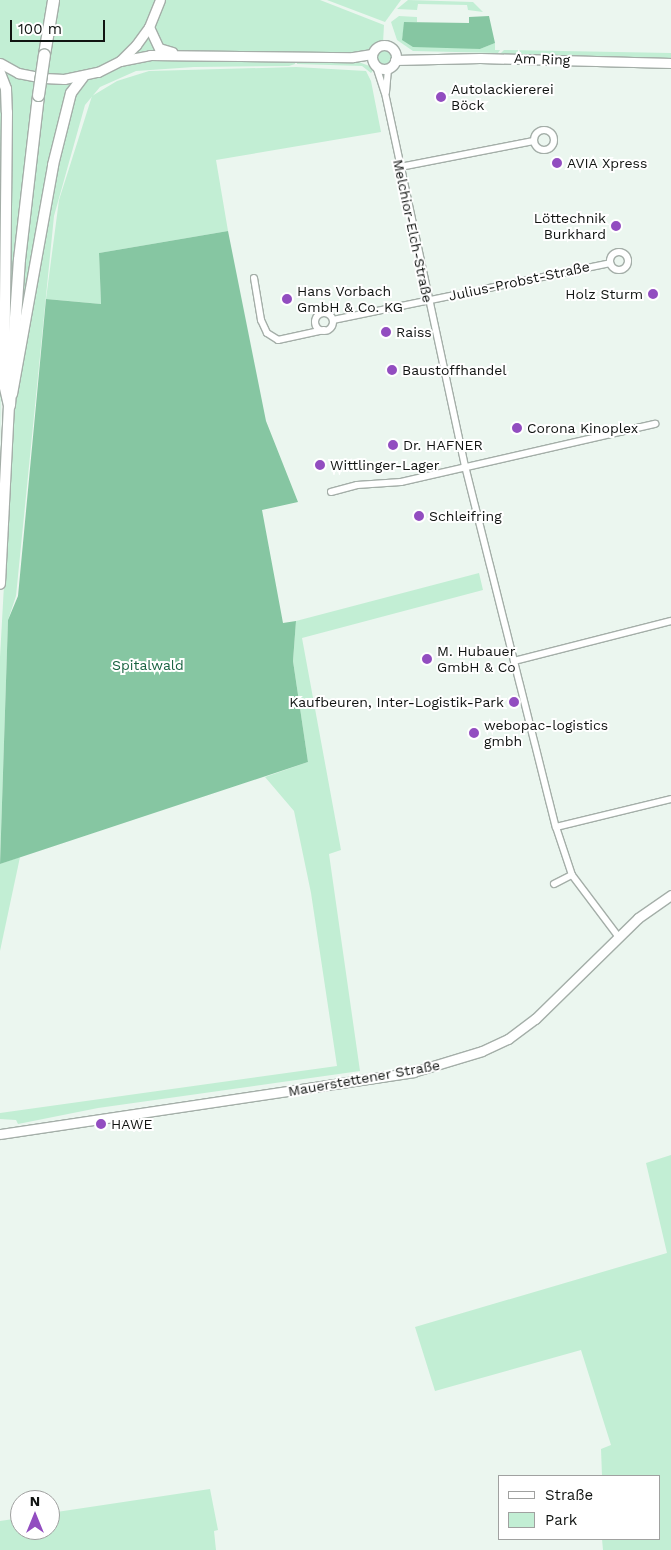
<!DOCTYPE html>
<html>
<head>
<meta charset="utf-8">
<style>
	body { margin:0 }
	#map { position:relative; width:671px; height:1550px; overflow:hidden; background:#ebf6ef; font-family:"Work Sans",sans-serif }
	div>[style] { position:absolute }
	.green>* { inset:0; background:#c2eed4 }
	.round { border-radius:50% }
	.forest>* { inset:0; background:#86c6a2 }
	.roads { filter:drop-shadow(1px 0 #a4aea8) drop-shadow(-1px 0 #a4aea8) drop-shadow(0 1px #a4aea8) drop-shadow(0 -1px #a4aea8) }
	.street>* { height:6px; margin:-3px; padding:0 3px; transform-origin:3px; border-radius:3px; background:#fff }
	.street>.ring { margin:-3px; padding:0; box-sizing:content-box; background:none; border:6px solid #fff; border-radius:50% }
	.secondary>* { height:9px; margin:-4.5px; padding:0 4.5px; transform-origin:4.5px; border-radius:4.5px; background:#fff }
	.secondary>.ring { margin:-4.5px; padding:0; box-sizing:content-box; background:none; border:9px solid #fff; border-radius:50% }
	.primary>* { height:10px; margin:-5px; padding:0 5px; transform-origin:5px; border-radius:5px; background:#fff }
	.highway>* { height:11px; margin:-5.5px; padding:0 5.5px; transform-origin:5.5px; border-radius:5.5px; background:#fff }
	.bridges { filter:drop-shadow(1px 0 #a4aea8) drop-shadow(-1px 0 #a4aea8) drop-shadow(0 1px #a4aea8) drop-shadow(0 -1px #a4aea8) }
	.highway-bridge>* { height:11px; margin:-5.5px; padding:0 5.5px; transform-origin:5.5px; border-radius:5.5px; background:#fff }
	.dots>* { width:14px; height:14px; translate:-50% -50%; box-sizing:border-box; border:2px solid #fff; border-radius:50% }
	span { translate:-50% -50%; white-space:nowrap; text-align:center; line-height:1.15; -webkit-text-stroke:4px #fff; paint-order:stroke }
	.street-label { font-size:14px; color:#111412 }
	.poi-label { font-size:14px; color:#111412 }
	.left { translate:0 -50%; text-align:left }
	.right { translate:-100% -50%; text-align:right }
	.park-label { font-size:14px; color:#1a6442 }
	.legend { position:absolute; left:498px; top:1475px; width:162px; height:65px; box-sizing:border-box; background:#fff; border:1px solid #a0a1a0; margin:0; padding:6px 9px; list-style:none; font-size:15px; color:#111412 }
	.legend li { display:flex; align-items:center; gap:10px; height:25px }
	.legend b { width:25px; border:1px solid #a0a1a0 }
	.north { position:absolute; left:10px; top:1490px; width:50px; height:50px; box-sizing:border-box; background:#fff; border:1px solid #a0a1a0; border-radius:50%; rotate:0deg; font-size:14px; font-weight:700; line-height:20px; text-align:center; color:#111412 }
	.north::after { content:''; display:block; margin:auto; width:18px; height:22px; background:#924dc0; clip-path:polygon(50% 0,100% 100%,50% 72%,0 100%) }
	.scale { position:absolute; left:10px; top:20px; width:95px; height:22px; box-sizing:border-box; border:2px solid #111412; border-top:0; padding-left:6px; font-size:15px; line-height:18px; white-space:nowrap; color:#111412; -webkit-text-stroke:4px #fff; paint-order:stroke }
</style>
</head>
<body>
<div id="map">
	<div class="green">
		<div style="clip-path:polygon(0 0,50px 0,37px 74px,20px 70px,0 59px)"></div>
		<div style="clip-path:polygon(56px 0,157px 0,147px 25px,117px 58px,97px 69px,64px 77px,45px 76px)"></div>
		<div style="clip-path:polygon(163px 0,320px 0,384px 25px,383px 43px,371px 51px,354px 54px,180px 52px,160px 46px,152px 28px)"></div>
		<div style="clip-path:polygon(327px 0,401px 0,385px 22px)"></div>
		<div style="clip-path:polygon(408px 0,473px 2px,483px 12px,468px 10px,467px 5px,418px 4px,417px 10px,397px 9px)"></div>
		<div style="clip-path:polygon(399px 16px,417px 17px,417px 22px,405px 22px,402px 39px,480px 49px,495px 43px,495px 50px,500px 50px,498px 53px,413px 51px,397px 40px,391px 22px)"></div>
		<div style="clip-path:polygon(149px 32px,167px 53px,128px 57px)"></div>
		<div class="round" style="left:374px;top:47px;width:20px;height:20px"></div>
		<div style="clip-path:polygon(504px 50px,671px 53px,671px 60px,500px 54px)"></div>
		<div style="clip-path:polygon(295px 58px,295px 64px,289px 66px,194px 67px,136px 71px,100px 87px,85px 105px,54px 216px,16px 596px,8px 620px,0 863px,0 657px,14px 405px,33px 274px,74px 93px,84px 79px,136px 59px)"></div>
		<div style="clip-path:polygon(297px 59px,353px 60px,375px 68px,371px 73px,362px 66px,297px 64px)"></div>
		<div style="clip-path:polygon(0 66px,36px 80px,8px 325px,10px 112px)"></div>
		<div style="clip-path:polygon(296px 67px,366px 71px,371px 81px,381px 132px,216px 160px,228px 231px,99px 253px,101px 304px,46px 299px,59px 200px,92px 96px,117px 81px,149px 71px)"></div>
		<div style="clip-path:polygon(76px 80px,27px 297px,16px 333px,44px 82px)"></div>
		<div style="clip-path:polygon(0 81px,3px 89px,0 460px)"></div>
		<div style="clip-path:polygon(479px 573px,483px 590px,302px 638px,341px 850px,329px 854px,360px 1071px,98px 1108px,18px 1124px,16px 1120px,0 1119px,0 1113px,337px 1066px,311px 893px,294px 811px,265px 777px,308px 762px,293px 661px,296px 621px)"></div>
		<div style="clip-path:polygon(20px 857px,0 951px,0 864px)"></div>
		<div style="clip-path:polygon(671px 1155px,671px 1550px,603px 1550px,602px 1539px,660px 1539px,660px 1476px,602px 1476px,601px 1449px,611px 1445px,581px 1350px,435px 1391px,415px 1327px,667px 1253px,646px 1163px)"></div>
		<div style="clip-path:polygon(210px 1489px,218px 1530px,214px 1531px,216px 1550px,0 1550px,0 1521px,20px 1518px,20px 1530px,50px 1530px,50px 1513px)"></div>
	</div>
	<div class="forest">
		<div style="clip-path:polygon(489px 16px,495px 43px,480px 49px,413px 47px,402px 40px,404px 22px,469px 23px,469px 17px)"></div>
		<div style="clip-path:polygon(228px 231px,266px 421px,298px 502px,262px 510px,283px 623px,296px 621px,293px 661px,308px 762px,0 864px,8px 620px,18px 596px,46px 299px,101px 304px,99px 253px)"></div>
	</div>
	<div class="roads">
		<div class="street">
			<div style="left:376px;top:66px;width:28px;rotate:72deg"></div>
			<div style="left:385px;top:93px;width:381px;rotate:77.9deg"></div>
			<div style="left:465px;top:466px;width:372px;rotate:75.9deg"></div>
			<div style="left:556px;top:827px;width:51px;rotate:71.6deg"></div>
			<div style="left:572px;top:875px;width:76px;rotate:53deg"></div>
			<div style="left:386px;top:92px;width:24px;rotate:-85deg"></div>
			<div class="ring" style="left:534px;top:130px;width:14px;height:14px"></div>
			<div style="left:400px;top:167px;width:136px;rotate:-11deg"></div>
			<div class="ring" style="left:610px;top:252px;width:12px;height:12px"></div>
			<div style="left:254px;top:278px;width:43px;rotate:80.5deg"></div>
			<div style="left:261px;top:320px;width:14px;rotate:65deg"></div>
			<div style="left:267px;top:333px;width:13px;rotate:32deg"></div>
			<div style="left:278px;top:340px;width:47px;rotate:-12.3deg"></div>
			<div class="ring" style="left:315px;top:313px;width:12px;height:12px"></div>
			<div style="left:333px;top:320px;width:283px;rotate:-11.6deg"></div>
			<div style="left:331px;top:492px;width:27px;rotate:-15deg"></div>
			<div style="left:357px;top:485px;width:44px;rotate:-3.9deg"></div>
			<div style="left:401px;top:482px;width:261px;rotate:-12.9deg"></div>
			<div style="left:514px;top:661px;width:162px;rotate:-14.3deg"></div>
			<div style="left:556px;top:827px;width:118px;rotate:-13.7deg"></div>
			<div style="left:554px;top:884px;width:20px;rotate:-27deg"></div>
		</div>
		<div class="secondary">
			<div style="left:149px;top:27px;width:23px;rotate:65deg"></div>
			<div style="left:159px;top:48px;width:14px;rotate:17deg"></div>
			<div class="ring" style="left:372px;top:45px;width:15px;height:15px"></div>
			<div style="left:395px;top:60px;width:85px;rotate:-1.3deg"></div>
			<div style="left:480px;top:58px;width:191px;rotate:1.5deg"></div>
			<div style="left:120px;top:61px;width:31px;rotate:-11deg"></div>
			<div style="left:150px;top:55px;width:203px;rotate:0.6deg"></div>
			<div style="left:353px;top:57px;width:19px;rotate:-9deg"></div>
			<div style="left:0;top:63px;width:21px;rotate:29deg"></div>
			<div style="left:18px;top:73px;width:26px;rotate:11deg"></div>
			<div style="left:44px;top:78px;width:20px;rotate:3deg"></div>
			<div style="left:64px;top:79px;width:35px;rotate:-12deg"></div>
			<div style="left:98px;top:72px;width:25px;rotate:-27deg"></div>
			<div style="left:120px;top:61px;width:23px;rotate:-45deg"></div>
			<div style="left:136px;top:45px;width:22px;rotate:-54deg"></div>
			<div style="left:149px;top:27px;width:29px;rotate:-68deg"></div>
			<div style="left:0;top:1134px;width:418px;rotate:-8.5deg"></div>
			<div style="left:413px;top:1072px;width:72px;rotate:-16.9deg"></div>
			<div style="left:482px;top:1051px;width:29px;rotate:-25deg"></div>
			<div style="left:508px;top:1039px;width:34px;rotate:-37deg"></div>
			<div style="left:535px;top:1019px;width:144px;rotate:-44.4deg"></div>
			<div style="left:638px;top:918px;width:40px;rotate:-34.9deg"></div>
		</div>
		<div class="primary">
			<div style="left:0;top:73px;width:17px;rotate:69deg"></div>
			<div style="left:6px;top:89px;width:23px;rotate:88deg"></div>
			<div style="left:7px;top:112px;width:272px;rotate:90.6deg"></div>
			<div style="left:4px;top:384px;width:22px;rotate:77deg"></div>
			<div style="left:9px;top:405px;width:179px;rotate:92.9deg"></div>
			<div style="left:12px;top:394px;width:233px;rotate:-79.8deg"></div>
			<div style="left:53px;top:165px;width:74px;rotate:-76deg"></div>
			<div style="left:71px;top:93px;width:20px;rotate:-53deg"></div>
		</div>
		<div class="highway">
			<div style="left:44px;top:54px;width:55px;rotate:-80.5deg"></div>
			<div style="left:9px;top:405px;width:146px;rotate:-86.1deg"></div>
			<div style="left:19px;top:259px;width:165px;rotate:-83.4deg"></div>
		</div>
	</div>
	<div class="bridges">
		<div class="highway-bridge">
			<div style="left:38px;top:95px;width:41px;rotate:-81.7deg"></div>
		</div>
	</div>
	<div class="dots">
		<div style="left:441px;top:97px;background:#924dc0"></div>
		<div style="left:557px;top:163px;background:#924dc0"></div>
		<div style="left:616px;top:226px;background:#924dc0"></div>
		<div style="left:653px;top:294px;background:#924dc0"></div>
		<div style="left:287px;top:299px;background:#924dc0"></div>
		<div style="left:386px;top:332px;background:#924dc0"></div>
		<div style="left:392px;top:370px;background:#924dc0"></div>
		<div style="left:517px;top:428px;background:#924dc0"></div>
		<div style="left:393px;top:445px;background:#924dc0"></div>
		<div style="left:320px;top:465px;background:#924dc0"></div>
		<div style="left:419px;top:516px;background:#924dc0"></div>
		<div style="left:427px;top:659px;background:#924dc0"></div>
		<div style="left:514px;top:702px;background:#924dc0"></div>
		<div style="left:474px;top:733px;background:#924dc0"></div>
		<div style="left:101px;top:1124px;background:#924dc0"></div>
	</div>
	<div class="street-label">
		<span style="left:542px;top:59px;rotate:2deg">Am Ring</span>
		<span style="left:413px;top:231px;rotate:78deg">Melchior-Elch-Straße</span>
		<span style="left:519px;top:281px;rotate:-12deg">Julius-Probst-Straße</span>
		<span style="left:364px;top:1078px;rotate:-10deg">Mauerstettener Straße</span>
	</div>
	<div class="poi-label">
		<span class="left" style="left:451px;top:97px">Autolackiererei<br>Böck</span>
		<span class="left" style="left:567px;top:163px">AVIA Xpress</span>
		<span class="right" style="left:606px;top:226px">Löttechnik<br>Burkhard</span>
		<span class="left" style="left:297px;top:299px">Hans Vorbach<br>GmbH &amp; Co. KG</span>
		<span class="right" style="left:643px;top:294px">Holz Sturm</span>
		<span class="left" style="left:396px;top:332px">Raiss</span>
		<span class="left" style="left:402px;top:370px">Baustoffhandel</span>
		<span class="left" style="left:527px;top:428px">Corona Kinoplex</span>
		<span class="left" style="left:403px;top:445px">Dr. HAFNER</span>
		<span class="left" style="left:330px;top:465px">Wittlinger-Lager</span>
		<span class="left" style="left:429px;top:516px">Schleifring</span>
		<span class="left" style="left:437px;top:659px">M. Hubauer<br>GmbH &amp; Co</span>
		<span class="right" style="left:504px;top:702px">Kaufbeuren, Inter-Logistik-Park</span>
		<span class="left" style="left:484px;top:733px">webopac-logistics<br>gmbh</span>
		<span class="left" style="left:111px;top:1124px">HAWE</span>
	</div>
	<div class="park-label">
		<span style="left:148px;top:665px">Spitalwald</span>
	</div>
	<ul class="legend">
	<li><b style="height:6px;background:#fff"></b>Straße</li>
	<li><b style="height:14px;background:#c2eed4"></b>Park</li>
	</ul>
	<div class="north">N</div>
	<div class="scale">100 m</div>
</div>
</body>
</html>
